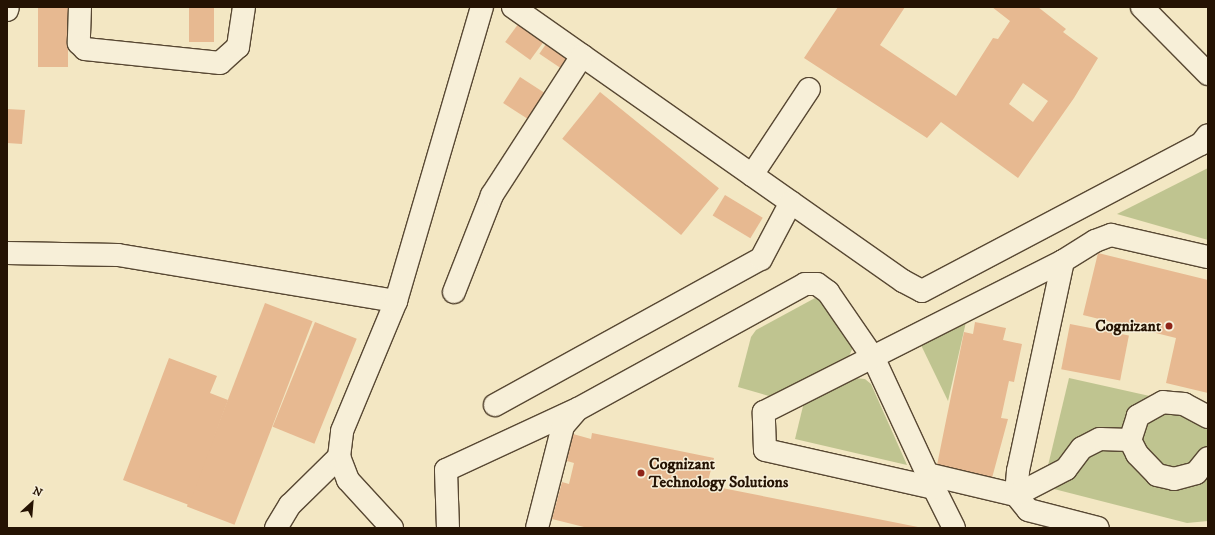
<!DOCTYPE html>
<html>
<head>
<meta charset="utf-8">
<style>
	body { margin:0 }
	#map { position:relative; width:1215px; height:535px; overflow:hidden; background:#f3e7c3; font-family:"IM FELL DW Pica",serif }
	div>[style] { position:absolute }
	.green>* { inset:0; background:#bfc490 }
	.building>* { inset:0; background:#e7b991; transform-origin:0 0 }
	.roads { filter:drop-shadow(1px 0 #584833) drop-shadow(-1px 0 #584833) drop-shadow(0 1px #584833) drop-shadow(0 -1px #584833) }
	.minor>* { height:22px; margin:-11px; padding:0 11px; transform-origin:11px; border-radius:11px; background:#f7efd8 }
	.dots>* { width:11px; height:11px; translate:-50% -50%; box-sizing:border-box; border:2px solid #f7efd8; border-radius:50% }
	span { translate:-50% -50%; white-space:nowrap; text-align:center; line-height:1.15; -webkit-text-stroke:3px #f7efd8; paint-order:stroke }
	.poi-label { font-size:16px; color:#251303; font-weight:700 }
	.right { translate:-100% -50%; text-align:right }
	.left { translate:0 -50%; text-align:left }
	.frame { position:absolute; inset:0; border:8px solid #251303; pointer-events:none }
	.north { position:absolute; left:12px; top:483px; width:40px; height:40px; -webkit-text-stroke:3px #f7efd8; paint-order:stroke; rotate:26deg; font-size:11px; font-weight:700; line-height:16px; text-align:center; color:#251303 }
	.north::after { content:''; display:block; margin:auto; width:14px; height:18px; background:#251303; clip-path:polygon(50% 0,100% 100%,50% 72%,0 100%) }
</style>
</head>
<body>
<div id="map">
	<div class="green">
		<div style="clip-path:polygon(1208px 168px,1208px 240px,1117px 214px)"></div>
		<div style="clip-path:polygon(815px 298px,823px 299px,853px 347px,847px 361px,769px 396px,738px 387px,751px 337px,756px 330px)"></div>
		<div style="clip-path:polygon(966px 322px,948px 401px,920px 343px)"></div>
		<div style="clip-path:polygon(854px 378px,865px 379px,871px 384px,907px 465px,795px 439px,804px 402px)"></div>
		<div style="clip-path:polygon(1069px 378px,1208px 409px,1208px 521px,1187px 523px,1054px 489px,1046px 474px)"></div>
	</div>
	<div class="building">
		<div style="left:38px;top:7px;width:30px;height:60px"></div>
		<div style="left:189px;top:7px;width:25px;height:35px"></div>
		<div style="clip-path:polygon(evenodd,838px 7px,905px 7px,880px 45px,956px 96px,993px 38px,998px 39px,1010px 21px,992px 7px,1038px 7px,1066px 29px,1063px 32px,1098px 58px,1074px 98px,1018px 178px,941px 122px,927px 138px,804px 58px,838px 7px,1023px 83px,1048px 101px,1033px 122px,1009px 104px,1023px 83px)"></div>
		<div style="left:524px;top:16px;width:31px;height:32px;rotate:36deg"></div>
		<div style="left:550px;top:38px;width:34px;height:19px;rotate:34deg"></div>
		<div style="left:520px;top:77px;width:30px;height:31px;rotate:33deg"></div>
		<div style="left:600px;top:92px;width:153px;height:60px;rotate:39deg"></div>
		<div style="clip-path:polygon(7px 109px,25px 110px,22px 144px,7px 143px)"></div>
		<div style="left:725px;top:195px;width:44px;height:24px;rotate:31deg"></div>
		<div style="clip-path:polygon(1098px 253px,1208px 280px,1208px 393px,1166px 383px,1176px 338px,1083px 315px)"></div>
		<div style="left:265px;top:303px;width:51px;height:218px;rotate:21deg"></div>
		<div style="left:315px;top:322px;width:45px;height:113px;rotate:22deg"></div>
		<div style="clip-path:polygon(975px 322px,1006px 328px,1003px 340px,1022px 344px,1014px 382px,1009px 381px,1001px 418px,1008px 419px,992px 478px,937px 465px,964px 332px,973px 334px)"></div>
		<div style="left:1070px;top:324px;width:60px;height:46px;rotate:11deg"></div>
		<div style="clip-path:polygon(169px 358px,217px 376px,210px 393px,228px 400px,189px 505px,123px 480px)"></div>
		<div style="clip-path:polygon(592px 433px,714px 458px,707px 485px,923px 528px,588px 528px,552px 519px,562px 482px,569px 484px,574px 463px,567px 461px,573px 434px,591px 439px)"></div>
	</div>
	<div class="roads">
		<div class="minor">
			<div style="left:80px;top:7px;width:36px;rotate:92deg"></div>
			<div style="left:79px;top:43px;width:8px;rotate:45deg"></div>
			<div style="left:85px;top:49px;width:136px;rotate:5.9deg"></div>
			<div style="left:220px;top:63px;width:24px;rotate:-42deg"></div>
			<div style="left:238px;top:47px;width:40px;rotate:-81.5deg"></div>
			<div style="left:513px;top:7px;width:477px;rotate:35.1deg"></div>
			<div style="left:903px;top:281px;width:21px;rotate:28deg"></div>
			<div style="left:922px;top:291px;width:315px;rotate:-27.8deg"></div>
			<div style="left:1201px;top:144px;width:11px;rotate:-52deg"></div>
			<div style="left:1142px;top:7px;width:94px;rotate:45.4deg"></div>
			<div style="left:7px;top:10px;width:3px;rotate:-72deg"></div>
			<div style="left:752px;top:175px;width:103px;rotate:-56.5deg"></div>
			<div style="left:7px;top:253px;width:111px;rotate:1deg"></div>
			<div style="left:118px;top:255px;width:282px;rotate:9.4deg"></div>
			<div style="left:1063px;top:261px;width:215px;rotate:102.1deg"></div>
			<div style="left:1018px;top:471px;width:24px;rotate:95deg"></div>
			<div style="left:1016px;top:495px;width:19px;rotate:51deg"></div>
			<div style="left:1028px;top:510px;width:72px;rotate:14.4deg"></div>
			<div style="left:454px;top:292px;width:104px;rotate:-68.6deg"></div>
			<div style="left:492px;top:195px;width:166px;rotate:-57.1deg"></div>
			<div style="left:495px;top:405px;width:303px;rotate:-28.8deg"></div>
			<div style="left:761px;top:259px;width:64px;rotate:-62.2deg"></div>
			<div style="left:1208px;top:417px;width:27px;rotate:-152deg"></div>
			<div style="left:1184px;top:404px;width:21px;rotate:-175deg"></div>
			<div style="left:1163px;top:402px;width:29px;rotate:151deg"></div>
			<div style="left:1138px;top:416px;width:25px;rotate:108deg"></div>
			<div style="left:1130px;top:440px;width:16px;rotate:63deg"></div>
			<div style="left:1137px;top:454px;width:29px;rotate:46deg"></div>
			<div style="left:1157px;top:475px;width:17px;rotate:13deg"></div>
			<div style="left:1174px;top:479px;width:23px;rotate:-15deg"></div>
			<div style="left:1196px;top:473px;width:19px;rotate:-51deg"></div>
			<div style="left:927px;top:474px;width:91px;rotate:13.3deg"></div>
			<div style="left:1016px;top:495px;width:56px;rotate:-27.5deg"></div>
			<div style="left:1066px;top:469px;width:26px;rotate:-53deg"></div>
			<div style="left:1082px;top:448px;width:20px;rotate:-27deg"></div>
			<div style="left:1100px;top:439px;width:30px;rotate:2deg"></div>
			<div style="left:276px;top:528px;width:27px;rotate:-59deg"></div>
			<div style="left:290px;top:505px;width:69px;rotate:-44.4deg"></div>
			<div style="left:392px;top:528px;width:65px;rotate:-132.5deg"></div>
			<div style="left:348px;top:480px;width:25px;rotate:-111deg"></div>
			<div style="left:339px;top:457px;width:26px;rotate:-83deg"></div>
			<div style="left:342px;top:431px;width:141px;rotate:-67.4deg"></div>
			<div style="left:396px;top:301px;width:306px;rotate:-73.7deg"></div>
			<div style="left:448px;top:528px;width:58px;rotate:-92deg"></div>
			<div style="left:446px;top:470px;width:142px;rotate:-24.9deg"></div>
			<div style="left:537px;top:528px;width:105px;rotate:-75.7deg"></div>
			<div style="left:563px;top:426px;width:23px;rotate:-49deg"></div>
			<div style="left:578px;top:409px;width:259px;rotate:-28.8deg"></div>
			<div style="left:805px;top:284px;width:12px"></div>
			<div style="left:817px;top:284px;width:14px;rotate:36deg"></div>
			<div style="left:828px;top:292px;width:81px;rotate:55.5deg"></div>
			<div style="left:874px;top:359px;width:142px;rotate:65.1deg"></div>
			<div style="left:954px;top:528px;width:45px;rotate:-116.6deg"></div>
			<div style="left:934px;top:488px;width:173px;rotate:-167.3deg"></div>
			<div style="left:765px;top:450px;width:38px;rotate:-92deg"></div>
			<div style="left:764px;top:412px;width:335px;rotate:-26.8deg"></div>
			<div style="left:1063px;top:261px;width:38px;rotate:-32deg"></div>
			<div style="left:1095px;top:241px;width:17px;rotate:-21deg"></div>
			<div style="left:1111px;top:235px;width:99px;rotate:12.8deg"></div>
		</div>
	</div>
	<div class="dots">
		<div style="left:1169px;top:326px;background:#8f2418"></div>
		<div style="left:641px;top:473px;background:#8f2418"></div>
	</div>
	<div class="poi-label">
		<span class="right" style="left:1161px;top:326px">Cognizant</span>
		<span class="left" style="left:649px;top:473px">Cognizant<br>Technology Solutions</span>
	</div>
	<div class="frame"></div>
	<div class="north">N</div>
</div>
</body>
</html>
